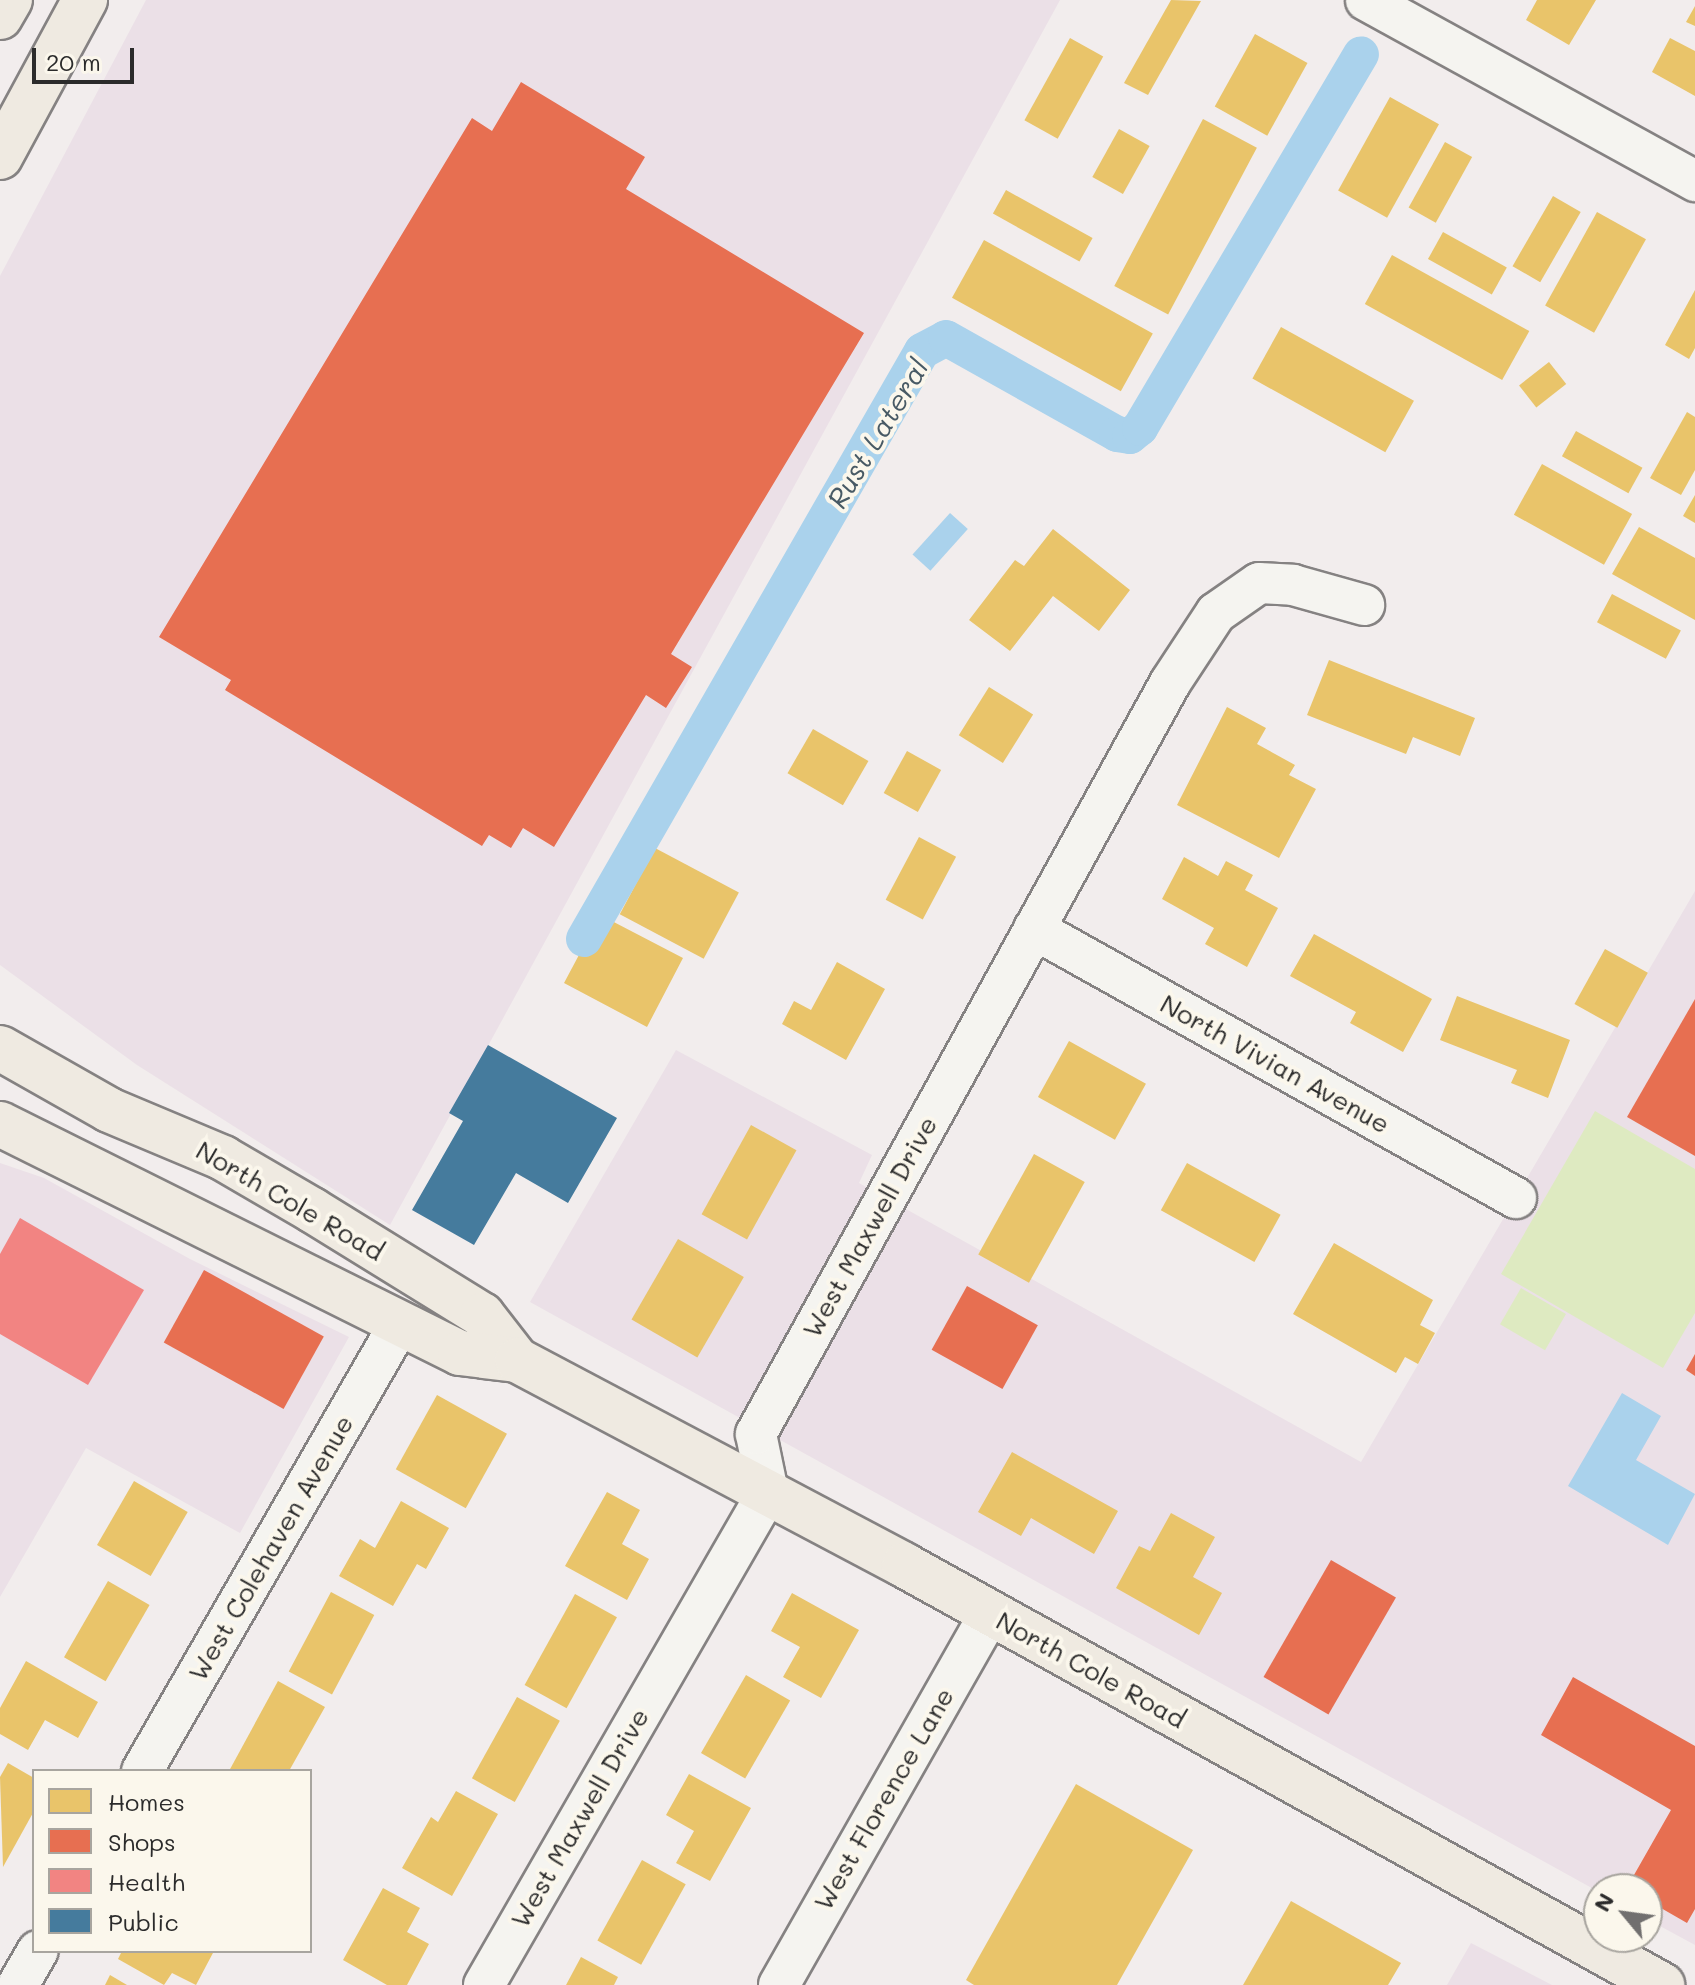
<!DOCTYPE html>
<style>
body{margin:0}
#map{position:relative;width:1695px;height:1985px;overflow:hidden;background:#f2eded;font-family:Mali,sans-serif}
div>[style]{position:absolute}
.built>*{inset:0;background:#ebe0e7}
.green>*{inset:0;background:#deeac1;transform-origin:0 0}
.water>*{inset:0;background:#aad2ec;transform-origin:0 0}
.homes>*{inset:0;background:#e9c46a;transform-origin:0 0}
.shops>*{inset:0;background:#e76f51;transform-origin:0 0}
.health>*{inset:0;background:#f28482}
.public>*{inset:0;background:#457b9d}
.canal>*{height:36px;margin:-18px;padding:0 18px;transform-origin:18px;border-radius:18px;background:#aad2ec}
.roads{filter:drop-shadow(2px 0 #858282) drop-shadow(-2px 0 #858282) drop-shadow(0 2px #858282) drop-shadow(0 -2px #858282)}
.minor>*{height:40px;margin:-20px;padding:0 20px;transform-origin:20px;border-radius:20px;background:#f5f4f0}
.major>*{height:44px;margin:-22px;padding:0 22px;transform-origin:22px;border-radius:22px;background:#efeae1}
span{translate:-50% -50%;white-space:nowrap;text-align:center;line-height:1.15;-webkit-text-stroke:8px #fbf7ec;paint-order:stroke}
.street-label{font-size:26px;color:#2b2b2b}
.water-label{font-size:28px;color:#485a65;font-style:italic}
.legend{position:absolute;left:32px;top:1769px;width:280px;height:184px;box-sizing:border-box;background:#fbf7ec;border:2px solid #a8a59f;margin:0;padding:10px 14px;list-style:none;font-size:24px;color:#2b2b2b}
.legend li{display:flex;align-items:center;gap:16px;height:40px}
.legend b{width:40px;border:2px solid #a8a59f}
.north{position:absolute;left:1583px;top:1873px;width:80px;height:80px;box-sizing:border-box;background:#fbf7ec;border:2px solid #a8a59f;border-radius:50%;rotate:299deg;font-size:22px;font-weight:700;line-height:32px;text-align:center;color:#2b2b2b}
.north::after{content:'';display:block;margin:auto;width:28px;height:36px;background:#716f6f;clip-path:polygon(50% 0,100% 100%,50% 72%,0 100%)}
.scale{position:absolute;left:32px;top:48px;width:102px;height:36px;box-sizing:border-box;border:4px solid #2b2b2b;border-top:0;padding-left:10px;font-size:24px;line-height:28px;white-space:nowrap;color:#2b2b2b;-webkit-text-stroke:6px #fbf7ec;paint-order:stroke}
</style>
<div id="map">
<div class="built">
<div style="clip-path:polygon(146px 0,1060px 0,390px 1225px,137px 1065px,0 965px,0 276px)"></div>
<div style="clip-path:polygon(1695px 891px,1695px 1945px,1647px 1919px,1647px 1889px,1599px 1892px,530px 1302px,676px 1050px,872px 1155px,859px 1183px,1361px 1462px)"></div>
<div style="clip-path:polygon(0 1163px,44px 1178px,190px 1259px,349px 1337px,240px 1533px,86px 1448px,0 1597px)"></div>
<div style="clip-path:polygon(1471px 1943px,1552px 1985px,1447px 1985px)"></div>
</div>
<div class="green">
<div style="clip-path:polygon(1595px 1111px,1695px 1169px,1695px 1313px,1663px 1368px,1501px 1274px)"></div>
<div style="left:1521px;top:1288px;width:52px;height:42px;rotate:30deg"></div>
</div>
<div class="water">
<div style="left:950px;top:513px;width:24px;height:56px;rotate:42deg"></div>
<div style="clip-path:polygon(1622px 1393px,1661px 1416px,1636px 1460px,1695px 1494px,1668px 1545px,1568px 1486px)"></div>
</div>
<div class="homes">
<div style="clip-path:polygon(1171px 0,1201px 1px,1148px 95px,1124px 83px)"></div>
<div style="clip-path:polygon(1537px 0,1596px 0,1569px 45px,1526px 20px)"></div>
<div style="clip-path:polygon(1695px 6px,1695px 26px,1686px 22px)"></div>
<div style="left:1255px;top:34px;width:60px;height:83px;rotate:29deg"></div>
<div style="left:1070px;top:38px;width:38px;height:94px;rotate:29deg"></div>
<div style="clip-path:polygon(1670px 38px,1695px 51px,1695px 96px,1652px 72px)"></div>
<div style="left:1390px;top:97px;width:56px;height:107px;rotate:29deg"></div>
<div style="left:1203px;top:119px;width:61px;height:189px;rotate:28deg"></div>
<div style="left:1119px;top:129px;width:35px;height:55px;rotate:29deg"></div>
<div style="left:1445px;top:142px;width:31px;height:75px;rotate:29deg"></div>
<div style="left:1006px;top:190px;width:99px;height:27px;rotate:29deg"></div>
<div style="left:1553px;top:196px;width:32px;height:81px;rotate:30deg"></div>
<div style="left:1597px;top:212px;width:56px;height:107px;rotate:29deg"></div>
<div style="left:1443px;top:232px;width:73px;height:31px;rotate:29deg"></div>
<div style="left:984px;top:240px;width:193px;height:66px;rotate:29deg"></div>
<div style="left:1392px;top:255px;width:157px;height:56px;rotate:29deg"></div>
<div style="clip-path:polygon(1695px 290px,1695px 348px,1689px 359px,1665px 345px)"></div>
<div style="left:1281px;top:327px;width:152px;height:59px;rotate:29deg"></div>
<div style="left:1549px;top:362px;width:28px;height:38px;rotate:52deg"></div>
<div style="clip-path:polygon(1687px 412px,1695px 417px,1695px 470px,1681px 495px,1650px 478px)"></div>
<div style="left:1576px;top:431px;width:76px;height:29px;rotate:29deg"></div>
<div style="left:1542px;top:464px;width:103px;height:58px;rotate:29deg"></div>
<div style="clip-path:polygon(1695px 495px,1695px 523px,1683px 516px)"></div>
<div style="clip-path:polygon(1639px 527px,1695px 558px,1695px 620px,1612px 574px)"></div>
<div style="clip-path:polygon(1053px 529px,1130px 590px,1099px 631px,1053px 596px,1010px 651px,969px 620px,1015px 560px,1024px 566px)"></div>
<div style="left:1612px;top:594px;width:78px;height:32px;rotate:28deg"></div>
<div style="clip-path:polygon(1329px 660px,1475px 718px,1460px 756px,1413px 737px,1406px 754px,1307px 715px)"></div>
<div style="left:989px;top:687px;width:52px;height:57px;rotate:32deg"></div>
<div style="clip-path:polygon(1227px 707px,1266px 728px,1257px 744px,1295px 765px,1289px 775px,1316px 789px,1279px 858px,1177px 805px)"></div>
<div style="left:813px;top:729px;width:64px;height:51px;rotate:30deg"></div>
<div style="left:907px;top:751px;width:39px;height:48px;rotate:29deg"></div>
<div style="left:919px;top:837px;width:42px;height:71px;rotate:28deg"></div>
<div style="left:655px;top:848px;width:95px;height:75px;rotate:28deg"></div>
<div style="clip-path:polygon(1184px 857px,1218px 876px,1226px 861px,1253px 875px,1245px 890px,1278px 908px,1247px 967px,1205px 944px,1214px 928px,1162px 899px)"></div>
<div style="clip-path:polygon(608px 919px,683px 958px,647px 1027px,564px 983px,588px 938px,596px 942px)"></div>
<div style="clip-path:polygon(1314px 934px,1432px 999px,1403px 1052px,1350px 1023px,1356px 1012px,1290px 976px)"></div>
<div style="left:1605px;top:949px;width:49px;height:63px;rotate:29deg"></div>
<div style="clip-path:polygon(837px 962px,885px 989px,846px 1060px,782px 1024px,794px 1001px,811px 1010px)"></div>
<div style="clip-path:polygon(1457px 996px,1570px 1040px,1548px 1098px,1511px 1083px,1517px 1070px,1440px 1040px)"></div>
<div style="left:1069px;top:1041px;width:88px;height:64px;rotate:29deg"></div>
<div style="left:751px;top:1125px;width:52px;height:102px;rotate:29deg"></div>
<div style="left:1034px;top:1154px;width:58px;height:115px;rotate:29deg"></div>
<div style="left:1187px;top:1163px;width:107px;height:54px;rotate:29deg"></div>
<div style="left:678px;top:1239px;width:76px;height:93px;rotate:30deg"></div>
<div style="clip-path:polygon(1334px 1243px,1433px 1300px,1420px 1325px,1435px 1333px,1418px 1364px,1405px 1357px,1396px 1373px,1293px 1314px)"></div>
<div style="left:437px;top:1395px;width:80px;height:85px;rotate:29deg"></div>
<div style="clip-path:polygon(1012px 1452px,1118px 1511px,1094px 1554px,1031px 1518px,1021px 1536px,978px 1512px)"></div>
<div style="left:134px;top:1481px;width:62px;height:74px;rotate:30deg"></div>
<div style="clip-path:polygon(607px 1492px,640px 1510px,622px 1544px,649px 1559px,627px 1600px,565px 1566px)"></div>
<div style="clip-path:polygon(401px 1501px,449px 1528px,426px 1569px,417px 1564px,393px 1606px,339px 1576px,360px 1539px,375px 1548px)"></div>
<div style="clip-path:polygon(1171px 1513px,1215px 1537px,1193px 1577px,1222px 1593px,1199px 1635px,1116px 1588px,1139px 1546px,1150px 1551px)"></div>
<div style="left:108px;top:1581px;width:48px;height:88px;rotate:30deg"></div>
<div style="left:331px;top:1592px;width:49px;height:90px;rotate:28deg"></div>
<div style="clip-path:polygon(792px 1593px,859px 1630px,821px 1698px,783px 1677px,800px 1647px,771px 1631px)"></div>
<div style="left:575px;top:1594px;width:48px;height:104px;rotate:29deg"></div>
<div style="clip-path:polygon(26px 1661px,98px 1702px,78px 1738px,45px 1720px,28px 1750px,0 1734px,0 1708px)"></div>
<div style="left:746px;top:1675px;width:51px;height:90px;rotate:30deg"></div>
<div style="clip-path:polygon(278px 1681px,325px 1707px,289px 1771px,229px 1771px)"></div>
<div style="left:517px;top:1697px;width:49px;height:93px;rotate:29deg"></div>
<div style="clip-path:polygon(8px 1763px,34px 1778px,34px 1811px,3px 1867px,0 1777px)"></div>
<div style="clip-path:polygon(689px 1774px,751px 1808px,710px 1881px,676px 1863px,694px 1831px,666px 1815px)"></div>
<div style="clip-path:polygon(1076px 1784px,1193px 1850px,1117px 1985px,974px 1985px,966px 1980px)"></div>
<div style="clip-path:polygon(456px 1791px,498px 1814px,452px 1896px,402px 1868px,431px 1817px,438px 1822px)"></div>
<div style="left:642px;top:1860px;width:50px;height:92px;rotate:29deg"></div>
<div style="clip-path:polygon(383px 1888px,420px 1908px,407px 1932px,429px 1944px,407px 1985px,387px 1985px,343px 1960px)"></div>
<div style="clip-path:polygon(1291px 1901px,1401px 1963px,1388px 1985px,1243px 1985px)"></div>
<div style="clip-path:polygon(122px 1951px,214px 1951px,196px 1985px,172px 1973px,164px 1985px,118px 1959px)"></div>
<div style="clip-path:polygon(581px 1957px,618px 1977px,614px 1985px,566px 1985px)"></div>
<div style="clip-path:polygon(110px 1975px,127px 1985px,105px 1985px)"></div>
</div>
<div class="shops">
<div style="clip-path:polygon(521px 82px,645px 157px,626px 189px,864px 333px,671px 654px,692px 667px,666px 708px,646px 695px,554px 847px,523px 828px,511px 848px,489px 835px,482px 846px,225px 690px,231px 680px,159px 637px,472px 118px,492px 131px)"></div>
<div style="clip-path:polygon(1695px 999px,1695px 1156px,1627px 1117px)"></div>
<div style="left:204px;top:1270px;width:137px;height:83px;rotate:29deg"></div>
<div style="left:967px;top:1286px;width:81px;height:73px;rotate:29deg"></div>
<div style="clip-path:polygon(1695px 1354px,1695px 1376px,1686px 1370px)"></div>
<div style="left:1331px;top:1560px;width:75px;height:135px;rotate:30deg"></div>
<div style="clip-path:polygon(1573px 1677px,1695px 1746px,1695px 1909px,1687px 1923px,1647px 1900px,1647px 1889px,1626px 1889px,1671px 1810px,1541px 1735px)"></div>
</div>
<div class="health">
<div style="clip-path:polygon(20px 1218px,144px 1290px,88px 1385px,0 1334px,0 1254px)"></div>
</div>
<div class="public">
<div style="clip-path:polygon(488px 1045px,617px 1118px,568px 1203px,516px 1173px,474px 1245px,412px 1210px,463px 1121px,449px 1113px)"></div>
</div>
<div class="canal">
<div style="left:584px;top:939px;width:678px;rotate:-60.11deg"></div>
<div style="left:922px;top:351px;width:27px;rotate:-28deg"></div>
<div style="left:946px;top:338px;width:196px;rotate:29.3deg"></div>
<div style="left:1117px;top:434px;width:13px;rotate:9deg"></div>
<div style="left:1130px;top:436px;width:13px;rotate:-39deg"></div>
<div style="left:1140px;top:428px;width:434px;rotate:-59.4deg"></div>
</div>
<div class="roads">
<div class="minor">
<div style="left:1366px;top:0;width:376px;rotate:28.8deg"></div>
<div style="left:1034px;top:929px;width:552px;rotate:29.17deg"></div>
<div style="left:142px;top:1771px;width:515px;rotate:-60.05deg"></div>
<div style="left:18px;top:1985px;width:39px;rotate:-60deg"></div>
<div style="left:484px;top:1985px;width:569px;rotate:-60.06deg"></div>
<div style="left:768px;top:1492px;width:59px;rotate:-101.7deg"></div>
<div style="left:756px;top:1434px;width:858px;rotate:-61.13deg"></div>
<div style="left:1170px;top:683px;width:84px;rotate:-56.7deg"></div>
<div style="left:1216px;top:613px;width:52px;rotate:-34.9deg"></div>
<div style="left:1259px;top:583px;width:34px;rotate:3deg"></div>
<div style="left:1293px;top:585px;width:74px;rotate:15.7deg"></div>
<div style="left:779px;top:1985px;width:428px;rotate:-60.4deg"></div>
</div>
<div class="major">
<div style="left:0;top:17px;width:20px;rotate:-60deg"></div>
<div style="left:0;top:157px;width:179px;rotate:-61.6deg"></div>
<div style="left:0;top:1048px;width:125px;rotate:29.6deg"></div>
<div style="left:109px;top:1110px;width:124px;rotate:22.8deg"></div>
<div style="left:223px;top:1158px;width:103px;rotate:30.3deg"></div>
<div style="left:312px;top:1210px;width:200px;rotate:31.7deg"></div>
<div style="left:482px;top:1315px;width:57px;rotate:52.1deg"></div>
<div style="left:0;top:1124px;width:514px;rotate:26.47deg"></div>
<div style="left:460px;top:1353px;width:57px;rotate:7deg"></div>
<div style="left:517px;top:1360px;width:438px;rotate:27.9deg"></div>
<div style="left:904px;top:1565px;width:867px;rotate:28.99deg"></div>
</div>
</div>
<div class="street-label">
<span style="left:1275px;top:1064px;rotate:29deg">North Vivian Avenue</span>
<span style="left:290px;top:1201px;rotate:30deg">North Cole Road</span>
<span style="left:870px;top:1227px;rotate:-61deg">West Maxwell Drive</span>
<span style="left:271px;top:1548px;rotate:-60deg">West Colehaven Avenue</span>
<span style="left:1091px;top:1670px;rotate:29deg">North Cole Road</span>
<span style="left:884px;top:1799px;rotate:-60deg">West Florence Lane</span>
<span style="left:580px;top:1818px;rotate:-60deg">West Maxwell Drive</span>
</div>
<div class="water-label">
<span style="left:877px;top:433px;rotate:-59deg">Rust Lateral</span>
</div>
<ul class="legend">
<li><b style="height:22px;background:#e9c46a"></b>Homes</li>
<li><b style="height:22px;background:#e76f51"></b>Shops</li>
<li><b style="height:22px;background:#f28482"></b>Health</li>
<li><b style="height:22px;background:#457b9d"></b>Public</li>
</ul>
<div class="north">N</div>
<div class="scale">20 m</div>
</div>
